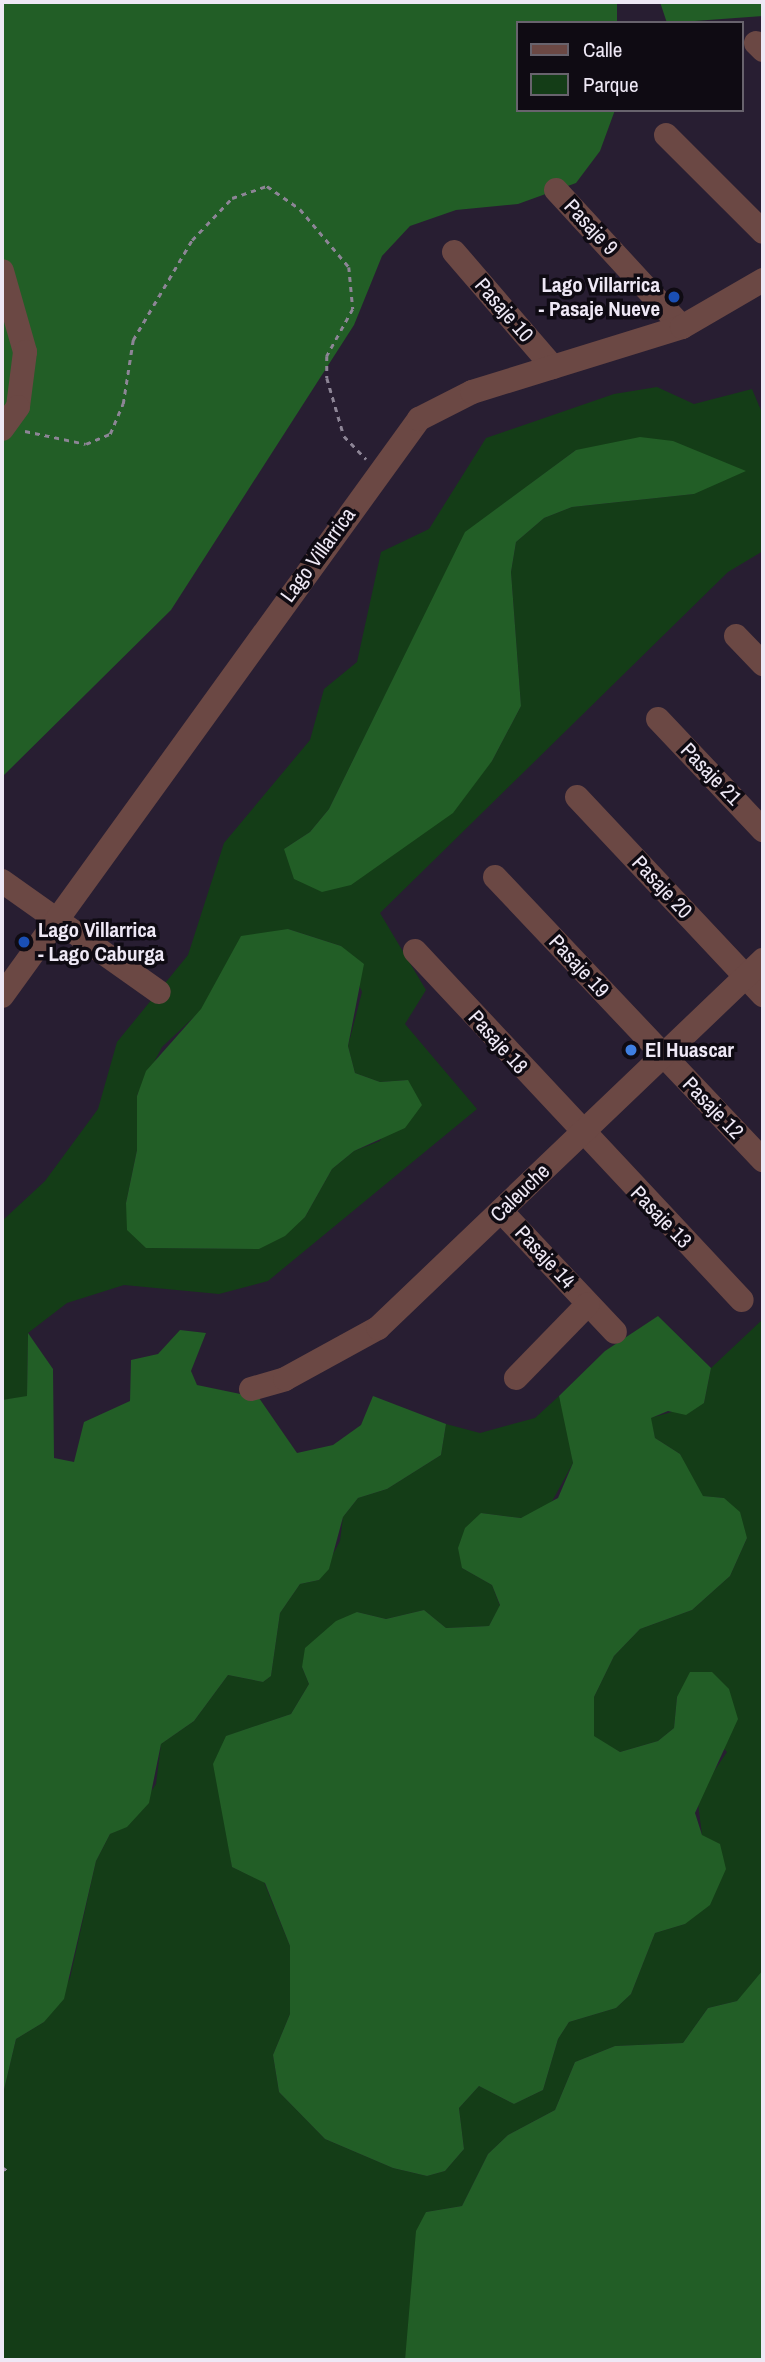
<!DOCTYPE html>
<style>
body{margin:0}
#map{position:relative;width:765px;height:2362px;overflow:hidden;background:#281e32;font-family:"Archivo Narrow",sans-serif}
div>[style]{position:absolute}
.green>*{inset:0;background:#143d17}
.forest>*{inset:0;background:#225e26}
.path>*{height:2.5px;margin-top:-1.25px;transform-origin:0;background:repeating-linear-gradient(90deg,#8d8596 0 5px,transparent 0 10px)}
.minor>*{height:24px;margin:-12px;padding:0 12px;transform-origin:12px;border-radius:12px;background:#6b4844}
.dots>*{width:19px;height:19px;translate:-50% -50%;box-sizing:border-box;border:4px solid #0f0b13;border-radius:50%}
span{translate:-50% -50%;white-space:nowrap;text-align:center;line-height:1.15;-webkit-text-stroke:7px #0f0b13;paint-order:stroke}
.street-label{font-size:21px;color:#eee8f5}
.poi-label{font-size:21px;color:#eee8f5;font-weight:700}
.right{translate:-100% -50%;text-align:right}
.left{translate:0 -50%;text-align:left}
.frame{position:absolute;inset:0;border:4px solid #eee8f5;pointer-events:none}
.legend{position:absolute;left:516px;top:21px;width:228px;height:91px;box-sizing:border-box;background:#0f0b13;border:2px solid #68636d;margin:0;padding:9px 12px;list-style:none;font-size:21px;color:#eee8f5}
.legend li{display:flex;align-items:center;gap:14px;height:35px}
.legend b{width:35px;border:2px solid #68636d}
</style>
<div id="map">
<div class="green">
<div style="clip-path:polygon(evenodd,657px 387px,694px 404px,752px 389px,763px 415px,763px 551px,728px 572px,380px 913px,426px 990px,405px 1024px,477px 1109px,268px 1281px,219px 1294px,124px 1285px,67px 1303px,28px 1333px,27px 1397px,2px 1400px,2px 1221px,45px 1181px,98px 1109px,117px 1042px,188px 955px,224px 843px,310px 740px,324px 689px,357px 662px,381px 552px,429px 529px,486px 438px,614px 394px,657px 387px,576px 450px,694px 494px,572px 507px,544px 518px,516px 542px,511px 572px,521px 706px,492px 761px,284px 849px,310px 832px,329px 809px,466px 532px,576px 450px,657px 387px,288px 929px,341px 946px,362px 992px,348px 1046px,355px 1073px,380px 1082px,408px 1080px,380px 1141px,354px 1151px,332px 1169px,305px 1217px,259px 1249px,146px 1248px,126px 1203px,137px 1150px,137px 1095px,162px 1047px,288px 929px)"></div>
<div style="clip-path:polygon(763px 1319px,763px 1970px,756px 1983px,737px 2001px,708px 2008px,683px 2043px,615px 2046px,575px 2062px,555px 2110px,508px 2135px,488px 2154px,462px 2206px,426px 2212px,405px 2360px,2px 2360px,2px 2098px,16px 2039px,44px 2022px,70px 1978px,96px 1861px,110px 1834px,127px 1826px,156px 1784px,161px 1744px,194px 1721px,228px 1675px,263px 1682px,271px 1676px,280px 1613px,300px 1584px,319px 1580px,340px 1541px,343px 1517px,358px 1498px,387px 1489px,441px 1455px,446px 1424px,480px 1433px,535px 1418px,559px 1396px,568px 1428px,573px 1463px,549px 1507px,521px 1518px,481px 1513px,462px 1568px,492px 1585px,500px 1606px,489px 1626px,446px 1628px,424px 1610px,386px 1619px,357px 1612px,302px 1667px,309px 1684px,291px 1714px,227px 1736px,223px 1801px,232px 1867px,264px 1882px,290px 1946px,290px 2014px,273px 2055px,279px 2092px,325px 2139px,393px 2168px,427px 2176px,445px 2171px,464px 2149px,459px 2108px,479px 2086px,514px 2104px,543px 2090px,558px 2039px,569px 2022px,616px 2008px,631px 1994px,655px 1933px,685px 1924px,702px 1835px,697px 1796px,727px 1752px,677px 1697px,674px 1728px,658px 1741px,620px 1752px,594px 1737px,594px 1697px,614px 1656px,640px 1629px,692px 1610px,730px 1576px,747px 1538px,724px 1498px,702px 1496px,694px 1487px,680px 1454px,655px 1438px,650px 1418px,704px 1403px,711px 1368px)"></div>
</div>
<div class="forest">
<div style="clip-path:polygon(2px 2px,617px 2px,617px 23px,518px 23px,518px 110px,615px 110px,600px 151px,576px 183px,518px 204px,456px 210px,410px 226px,382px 256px,354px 325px,171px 610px,2px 777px)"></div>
<div style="clip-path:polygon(660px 2px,763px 2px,763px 16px,667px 23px)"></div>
<div style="clip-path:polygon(640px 437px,673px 441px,746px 471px,694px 494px,572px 507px,544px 518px,516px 542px,511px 572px,521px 706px,492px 761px,453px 813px,351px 885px,322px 892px,294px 879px,284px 849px,310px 832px,329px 809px,465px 532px,576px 450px)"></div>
<div style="clip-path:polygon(288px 929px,341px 946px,364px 964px,348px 1046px,355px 1073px,380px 1082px,408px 1080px,422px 1105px,405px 1128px,354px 1151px,332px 1169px,305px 1217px,285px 1236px,259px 1249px,146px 1248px,127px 1230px,126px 1203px,137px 1150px,137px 1096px,146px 1071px,201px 1009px,241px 936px)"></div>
<div style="clip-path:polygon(658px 1316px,711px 1368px,704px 1403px,686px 1415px,668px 1411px,651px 1418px,655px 1438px,680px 1454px,703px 1496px,724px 1498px,740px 1512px,747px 1538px,730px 1576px,692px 1610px,640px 1629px,614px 1656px,594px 1697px,594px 1736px,620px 1752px,658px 1741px,674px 1728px,677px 1697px,690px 1672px,712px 1672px,729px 1689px,738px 1719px,695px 1813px,702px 1835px,720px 1844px,726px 1869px,710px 1905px,685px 1924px,655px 1933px,631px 1994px,616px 2008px,569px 2022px,558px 2039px,543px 2090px,514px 2104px,479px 2086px,459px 2108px,464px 2149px,445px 2171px,427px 2176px,393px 2168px,325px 2139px,279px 2092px,273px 2055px,290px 2014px,290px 1946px,265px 1883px,232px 1867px,213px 1764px,226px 1736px,291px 1714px,309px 1684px,302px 1667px,305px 1648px,336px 1621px,357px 1612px,386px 1619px,424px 1610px,446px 1628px,489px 1626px,500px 1605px,492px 1585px,462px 1568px,458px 1548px,465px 1528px,481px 1513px,521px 1518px,558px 1498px,573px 1463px,559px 1396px,605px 1351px)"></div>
<div style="clip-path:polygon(180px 1330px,206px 1333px,191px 1371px,197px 1385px,259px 1398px,297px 1453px,333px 1445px,361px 1425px,373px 1396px,446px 1424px,441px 1455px,387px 1489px,358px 1498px,343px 1517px,329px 1569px,319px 1580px,300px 1584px,280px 1613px,271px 1676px,263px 1682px,228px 1675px,194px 1721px,161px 1744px,149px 1803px,127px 1827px,110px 1834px,96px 1861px,64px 1999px,44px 2022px,16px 2039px,2px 2098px,2px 1400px,27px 1396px,28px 1333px,53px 1369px,54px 1458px,74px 1462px,84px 1422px,130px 1401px,131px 1360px,158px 1354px)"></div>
<div style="clip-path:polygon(763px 1970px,763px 2360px,405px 2360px,416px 2231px,426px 2212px,462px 2206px,488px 2154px,508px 2135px,555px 2110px,575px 2062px,615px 2046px,683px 2043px,708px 2008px,737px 2001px)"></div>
</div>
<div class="path">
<div style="left:25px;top:431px;width:62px;rotate:12deg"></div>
<div style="left:86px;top:444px;width:26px;rotate:-23deg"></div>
<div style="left:110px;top:434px;width:33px;rotate:-67deg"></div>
<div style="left:123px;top:404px;width:65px;rotate:-81.1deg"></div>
<div style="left:133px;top:340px;width:116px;rotate:-59.5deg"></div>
<div style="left:192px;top:240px;width:58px;rotate:-46.4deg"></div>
<div style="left:232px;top:198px;width:37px;rotate:-19deg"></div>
<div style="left:267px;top:186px;width:40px;rotate:34.9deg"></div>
<div style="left:300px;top:209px;width:76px;rotate:49.8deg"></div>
<div style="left:349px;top:267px;width:42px;rotate:84.6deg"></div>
<div style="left:353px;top:309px;width:54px;rotate:119deg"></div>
<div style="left:327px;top:356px;width:22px;rotate:90deg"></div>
<div style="left:327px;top:378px;width:60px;rotate:73.7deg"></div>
<div style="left:344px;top:436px;width:32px;rotate:46deg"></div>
<div style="left:2px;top:2167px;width:9px;rotate:36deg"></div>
</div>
<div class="minor">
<div style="left:756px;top:43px;width:10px;rotate:45deg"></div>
<div style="left:666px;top:135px;width:137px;rotate:45deg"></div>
<div style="left:556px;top:190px;width:186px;rotate:47.4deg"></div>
<div style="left:454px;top:252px;width:152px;rotate:49.3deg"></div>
<div style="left:2px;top:271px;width:84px;rotate:74.1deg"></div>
<div style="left:25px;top:352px;width:55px;rotate:97.3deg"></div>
<div style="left:18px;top:407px;width:27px;rotate:126deg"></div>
<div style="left:736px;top:636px;width:39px;rotate:46deg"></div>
<div style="left:658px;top:719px;width:153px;rotate:46.6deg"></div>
<div style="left:577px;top:797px;width:272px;rotate:46.8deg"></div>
<div style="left:495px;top:877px;width:390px;rotate:46.6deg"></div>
<div style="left:2px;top:881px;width:192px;rotate:35.3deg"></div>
<div style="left:415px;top:951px;width:478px;rotate:46.9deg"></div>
<div style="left:2px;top:996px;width:712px;rotate:-54.14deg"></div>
<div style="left:419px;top:419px;width:59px;rotate:-27deg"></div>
<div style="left:472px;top:392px;width:220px;rotate:-17.2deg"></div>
<div style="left:682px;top:327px;width:94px;rotate:-30.1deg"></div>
<div style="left:501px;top:1211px;width:166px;rotate:46.7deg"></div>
<div style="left:516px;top:1378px;width:103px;rotate:-45.8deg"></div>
<div style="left:251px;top:1389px;width:35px;rotate:-16deg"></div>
<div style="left:285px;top:1379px;width:106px;rotate:-28.7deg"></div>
<div style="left:378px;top:1328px;width:533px;rotate:-43.71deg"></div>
</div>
<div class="dots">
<div style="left:674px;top:297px;background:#1a4fb4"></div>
<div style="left:24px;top:942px;background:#1a4fb4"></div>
<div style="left:631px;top:1050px;background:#3f7fe0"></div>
</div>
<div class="street-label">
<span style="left:591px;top:227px;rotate:47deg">Pasaje 9</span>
<span style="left:504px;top:310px;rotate:49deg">Pasaje 10</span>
<span style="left:318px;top:555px;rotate:-54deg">Lago Villarrica</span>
<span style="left:711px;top:774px;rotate:46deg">Pasaje 21</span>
<span style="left:662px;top:887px;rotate:47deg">Pasaje 20</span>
<span style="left:579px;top:966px;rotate:47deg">Pasaje 19</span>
<span style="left:498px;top:1042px;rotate:48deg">Pasaje 18</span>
<span style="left:713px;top:1108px;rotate:46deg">Pasaje 12</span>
<span style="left:520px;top:1193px;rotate:-44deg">Caleuche</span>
<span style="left:661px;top:1217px;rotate:46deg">Pasaje 13</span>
<span style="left:545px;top:1257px;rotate:47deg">Pasaje 14</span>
</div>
<div class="poi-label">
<span class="right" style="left:660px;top:297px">Lago Villarrica<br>- Pasaje Nueve</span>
<span class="left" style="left:38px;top:942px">Lago Villarrica<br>- Lago Caburga</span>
<span class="left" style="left:645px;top:1050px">El Huascar</span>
</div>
<div class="frame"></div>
<ul class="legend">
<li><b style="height:9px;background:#6b4844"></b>Calle</li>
<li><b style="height:19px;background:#143d17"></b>Parque</li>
</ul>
</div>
